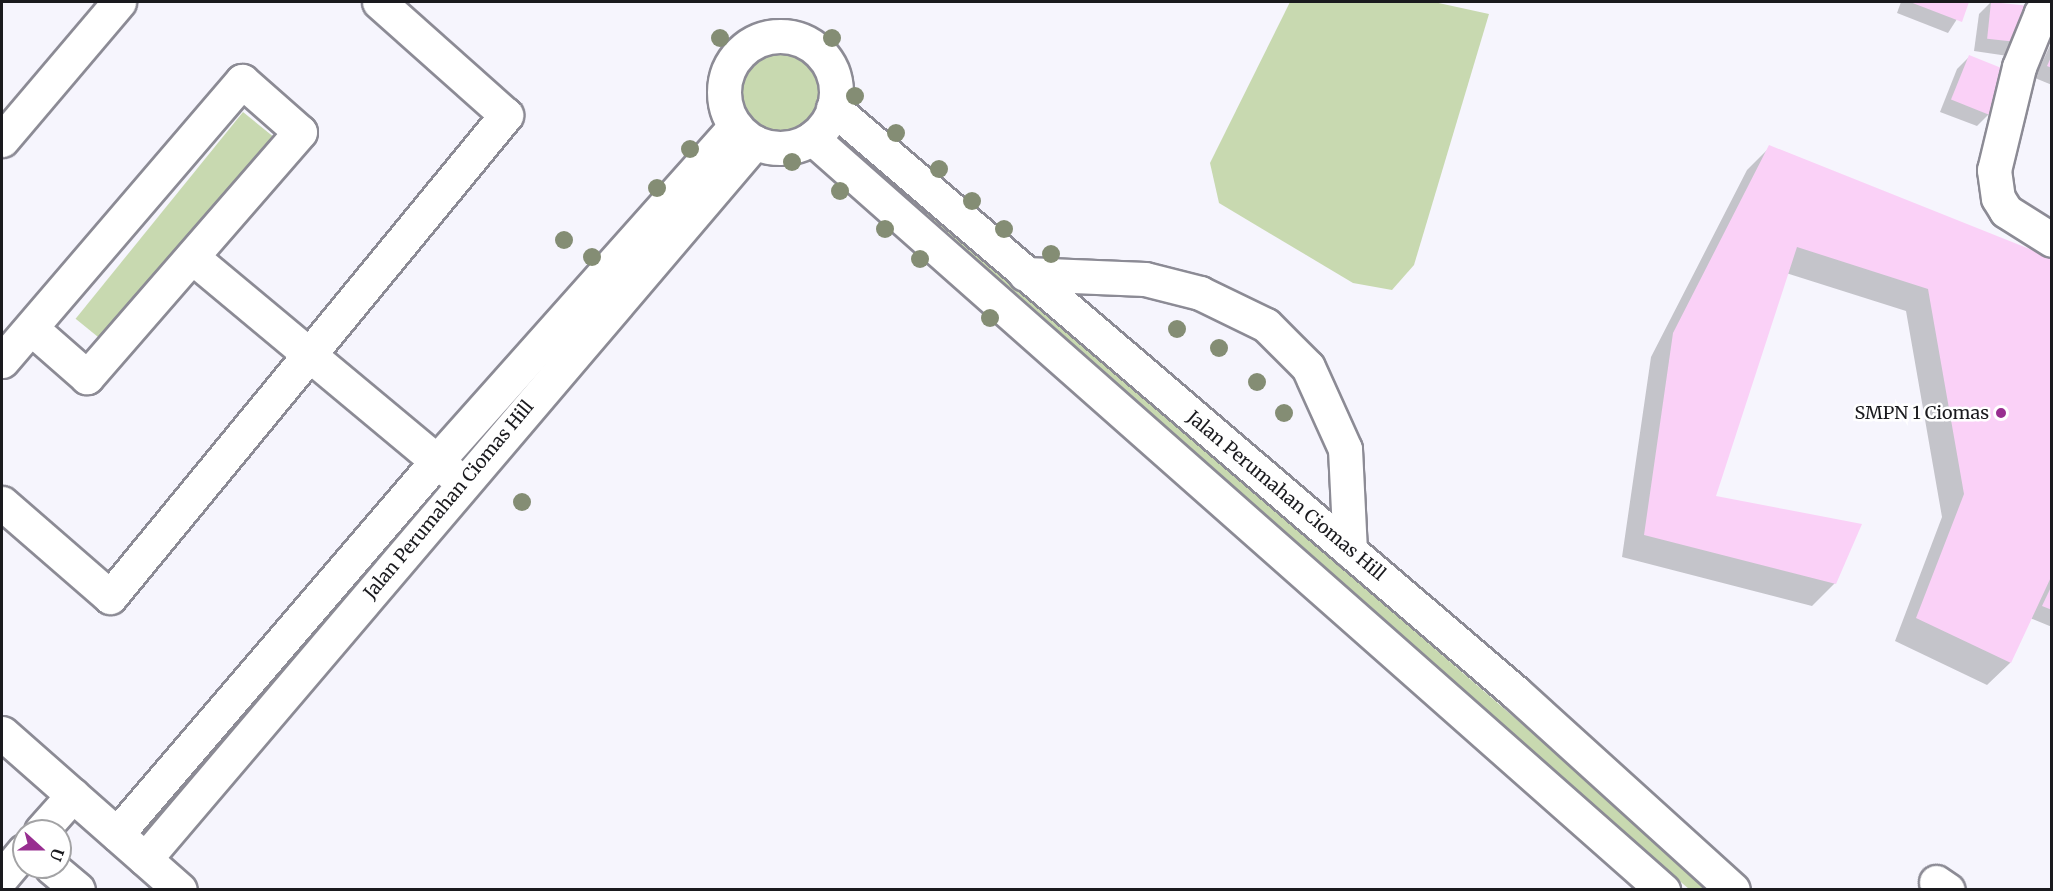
<!DOCTYPE html>
<style>
body{margin:0}
#map{position:relative;width:2053px;height:891px;overflow:hidden;background:#f6f5fd;font-family:Merriweather,serif}
div>[style]{position:absolute}
.green>*{inset:0;background:#c8d9b0;transform-origin:0 0}
.round{border-radius:50%}
.shadow>*{inset:0;background:#0003}
.building>*{inset:0;background:#fad1f7;transform-origin:0 0}
.roads{filter:drop-shadow(2px 0 #8c8b95) drop-shadow(-2px 0 #8c8b95) drop-shadow(0 2px #8c8b95) drop-shadow(0 -2px #8c8b95)}
.minor>*{height:33px;margin:-16.5px;padding:0 16.5px;transform-origin:16.5px;border-radius:16.5px;background:#fff}
.minor>.ring{margin:-16.5px;padding:0;box-sizing:content-box;background:none;border:33px solid #fff;border-radius:50%}
.trees>*{width:18px;height:18px;margin:-9px;border-radius:50%;background:#848d74}
.dots>*{width:16px;height:16px;translate:-50% -50%;box-sizing:border-box;border:3px solid #fff;border-radius:50%}
span{translate:-50% -50%;white-space:nowrap;text-align:center;line-height:1.15;-webkit-text-stroke:5px #fff;paint-order:stroke}
.poi-label{font-size:18px;color:#1a1a1e}
.right{translate:-100% -50%;text-align:right}
.street-label{font-size:18px;color:#1a1a1e}
.frame{position:absolute;inset:0;border:3px solid #1a1a1e;pointer-events:none}
.north{position:absolute;left:12px;top:819px;width:60px;height:60px;box-sizing:border-box;background:#fff;border:2px solid #a3a3a5;border-radius:50%;rotate:111deg;font-size:16px;font-weight:700;line-height:24px;text-align:center;color:#1a1a1e}
.north::after{content:'';display:block;margin:auto;width:21px;height:27px;background:#982e90;clip-path:polygon(50% 0,100% 100%,50% 72%,0 100%)}
</style>
<div id="map">
<div class="green">
<div style="clip-path:polygon(1290px 2px,1434px 2px,1489px 14px,1414px 265px,1392px 290px,1353px 283px,1219px 203px,1210px 163px)"></div>
<div class="round" style="left:736px;top:48px;width:86px;height:86px"></div>
<div style="left:243px;top:112px;width:40px;height:266px;rotate:39deg"></div>
<div style="clip-path:polygon(852px 145px,1529px 730px,1705px 889px,1689px 889px,1616px 827px,844px 146px)"></div>
<div style="clip-path:polygon(432px 492px,434px 498px,346px 601px,339px 598px)"></div>
</div>
<div class="shadow">
<div style="clip-path:polygon(1901px 2px,1968px 2px,1948px 33px,1897px 13px)"></div>
<div style="clip-path:polygon(1991px 2px,2026px 8px,2008px 56px,1974px 51px,1979px 14px)"></div>
<div style="clip-path:polygon(2052px 41px,2052px 85px,2035px 78px)"></div>
<div style="clip-path:polygon(1969px 57px,1989px 114px,1977px 126px,1940px 112px,1957px 69px)"></div>
<div style="clip-path:polygon(1770px 147px,2052px 260px,2052px 627px,2030px 618px,2010px 663px,1987px 685px,1895px 641px,1942px 517px,1906px 311px,1786px 273px,1714px 497px,1835px 583px,1812px 606px,1622px 557px,1651px 357px,1747px 170px)"></div>
</div>
<div class="building">
<div style="clip-path:polygon(1910px 2px,1969px 2px,1962px 22px)"></div>
<div style="left:1991px;top:2px;width:37px;height:37px;rotate:6deg"></div>
<div style="left:1969px;top:55px;width:41px;height:48px;rotate:22deg"></div>
<div style="clip-path:polygon(2052px 55px,2052px 68px,2047px 66px)"></div>
<div style="clip-path:polygon(1769px 145px,2052px 258px,2052px 575px,2011px 663px,1916px 618px,1964px 494px,1928px 289px,1797px 247px,1716px 496px,1862px 524px,1836px 584px,1644px 535px,1673px 333px)"></div>
<div style="clip-path:polygon(2052px 585px,2052px 610px,2042px 606px)"></div>
</div>
<div class="roads">
<div class="minor">
<div style="left:2052px;top:2px;width:16px;rotate:135deg"></div>
<div style="left:2041px;top:13px;width:58px;rotate:112.2deg"></div>
<div style="left:2019px;top:67px;width:106px;rotate:103.6deg"></div>
<div style="left:1994px;top:170px;width:28px;rotate:82deg"></div>
<div style="left:1998px;top:198px;width:15px;rotate:58deg"></div>
<div style="left:2006px;top:211px;width:54px;rotate:32.2deg"></div>
<div class="ring" style="left:724px;top:36px;width:79px;height:79px"></div>
<div style="left:833px;top:108px;width:898px;rotate:40.57deg"></div>
<div style="left:1515px;top:692px;width:294px;rotate:42.2deg"></div>
<div style="left:812px;top:138px;width:1136px;rotate:41.47deg"></div>
<div style="left:2px;top:140px;width:181px;rotate:-49.7deg"></div>
<div style="left:192px;top:257px;width:339px;rotate:39.8deg"></div>
<div style="left:1025px;top:274px;width:120px;rotate:2.4deg"></div>
<div style="left:1145px;top:279px;width:57px;rotate:14.3deg"></div>
<div style="left:1200px;top:293px;width:73px;rotate:25.9deg"></div>
<div style="left:1266px;top:325px;width:59px;rotate:45deg"></div>
<div style="left:1308px;top:367px;width:90px;rotate:65.7deg"></div>
<div style="left:1345px;top:449px;width:102px;rotate:87.2deg"></div>
<div style="left:2px;top:361px;width:369px;rotate:-49.4deg"></div>
<div style="left:242px;top:81px;width:77px;rotate:41.3deg"></div>
<div style="left:300px;top:132px;width:325px;rotate:131deg"></div>
<div style="left:87px;top:377px;width:74px;rotate:-138.8deg"></div>
<div style="left:2px;top:503px;width:143px;rotate:41deg"></div>
<div style="left:110px;top:597px;width:624px;rotate:-50.59deg"></div>
<div style="left:506px;top:115px;width:170px;rotate:-138.3deg"></div>
<div style="left:2px;top:733px;width:237px;rotate:41.4deg"></div>
<div style="left:41px;top:831px;width:48px;rotate:-48.4deg"></div>
<div style="left:117px;top:834px;width:490px;rotate:-49.4deg"></div>
<div style="left:436px;top:462px;width:450px;rotate:-48.3deg"></div>
<div style="left:145px;top:859px;width:941px;rotate:-49.61deg"></div>
<div style="left:51px;top:867px;width:35px;rotate:40deg"></div>
<div style="left:2px;top:877px;width:34px;rotate:-50deg"></div>
<div style="left:1936px;top:882px;width:14px;rotate:34deg"></div>
</div>
</div>
<div class="trees">
<div style="left:720px;top:38px"></div>
<div style="left:832px;top:38px"></div>
<div style="left:855px;top:96px"></div>
<div style="left:896px;top:133px"></div>
<div style="left:690px;top:149px"></div>
<div style="left:792px;top:162px"></div>
<div style="left:939px;top:169px"></div>
<div style="left:657px;top:188px"></div>
<div style="left:840px;top:191px"></div>
<div style="left:972px;top:201px"></div>
<div style="left:885px;top:229px"></div>
<div style="left:1004px;top:229px"></div>
<div style="left:564px;top:240px"></div>
<div style="left:1051px;top:254px"></div>
<div style="left:592px;top:257px"></div>
<div style="left:920px;top:259px"></div>
<div style="left:990px;top:318px"></div>
<div style="left:1177px;top:329px"></div>
<div style="left:1219px;top:348px"></div>
<div style="left:1257px;top:382px"></div>
<div style="left:1284px;top:413px"></div>
<div style="left:522px;top:502px"></div>
</div>
<div class="dots">
<div style="left:2001px;top:413px;background:#982e90"></div>
</div>
<div class="poi-label">
<span class="right" style="left:1989px;top:413px">SMPN 1 Ciomas</span>
</div>
<div class="street-label">
<span style="left:1286px;top:496px;rotate:40deg">Jalan Perumahan Ciomas Hill</span>
<span style="left:449px;top:500px;rotate:-50deg">Jalan Perumahan Ciomas Hill</span>
</div>
<div class="frame"></div>
<div class="north">U</div>
</div>
